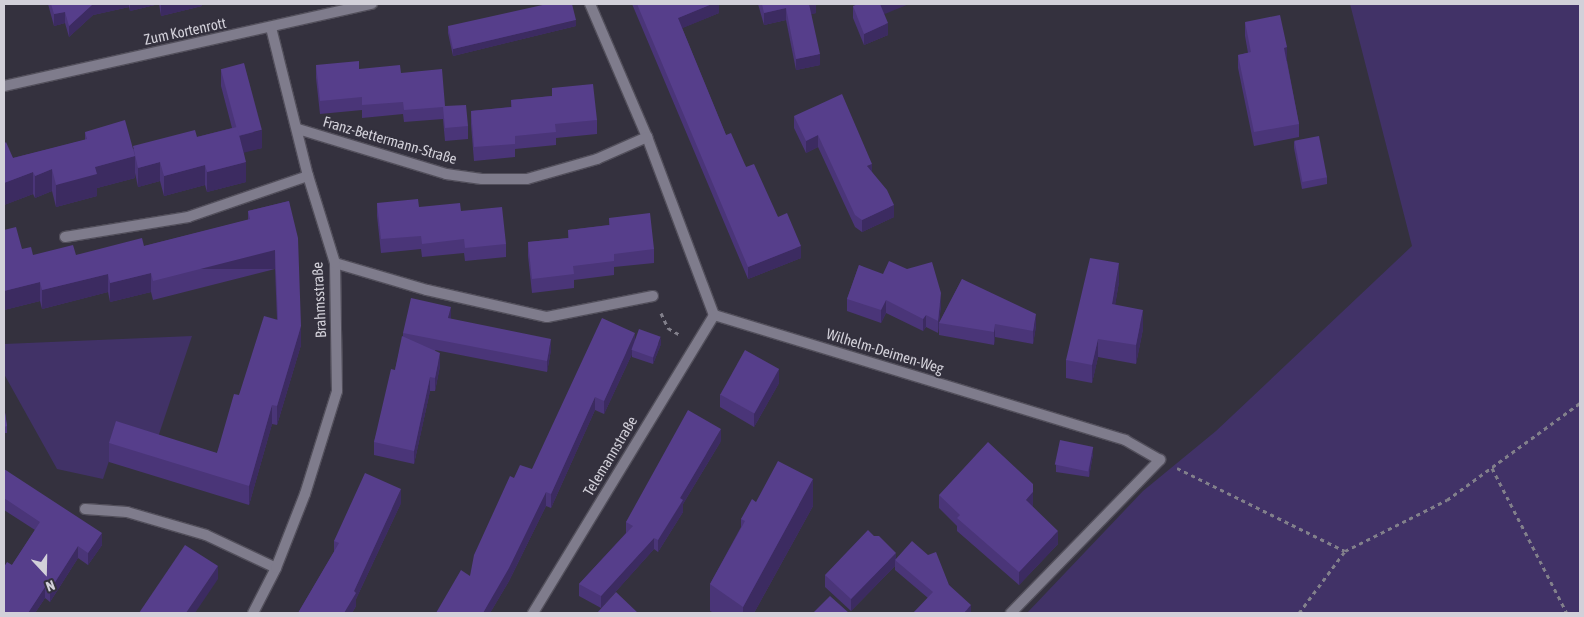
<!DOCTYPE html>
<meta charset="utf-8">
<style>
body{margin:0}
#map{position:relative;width:1584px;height:617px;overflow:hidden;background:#34313e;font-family:"Asap Condensed",sans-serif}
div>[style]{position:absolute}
.green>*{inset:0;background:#413267}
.path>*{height:3px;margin-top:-1.5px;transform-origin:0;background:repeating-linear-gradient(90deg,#82808b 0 4px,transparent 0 8px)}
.roads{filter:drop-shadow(1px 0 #524f5b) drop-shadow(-1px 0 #524f5b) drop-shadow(0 1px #524f5b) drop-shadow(0 -1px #524f5b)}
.lane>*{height:10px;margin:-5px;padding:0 5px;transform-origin:5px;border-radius:5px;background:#7f7c8c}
.street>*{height:10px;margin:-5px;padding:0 5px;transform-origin:5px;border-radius:5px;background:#7f7c8c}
.wall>*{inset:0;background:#4a3578}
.shaded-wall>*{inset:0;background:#3c2b61;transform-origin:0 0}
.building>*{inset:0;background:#563e8b;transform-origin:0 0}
span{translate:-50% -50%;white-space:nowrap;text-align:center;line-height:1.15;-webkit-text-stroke:4px #34313e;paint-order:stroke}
.street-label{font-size:15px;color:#d2d0d9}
.frame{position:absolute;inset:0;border:5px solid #d2d0d9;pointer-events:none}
.north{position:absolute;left:20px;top:547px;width:50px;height:50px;-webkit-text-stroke:4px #34313e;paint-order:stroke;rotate:159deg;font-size:14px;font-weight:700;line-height:20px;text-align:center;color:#d2d0d9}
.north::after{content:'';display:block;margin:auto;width:18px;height:22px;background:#d2d0d9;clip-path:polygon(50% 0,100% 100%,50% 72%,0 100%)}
</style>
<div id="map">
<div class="green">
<div style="clip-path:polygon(1350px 4px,1580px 4px,1580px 613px,1027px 613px,1143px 491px,1216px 431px,1412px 246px)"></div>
<div style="clip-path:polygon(192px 336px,153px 452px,116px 440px,103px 479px,57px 469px,4px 374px,4px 344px)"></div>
</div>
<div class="path">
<div style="left:661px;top:313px;width:17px;rotate:65deg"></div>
<div style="left:668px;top:328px;width:14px;rotate:30deg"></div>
<div style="left:1177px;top:468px;width:187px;rotate:26.3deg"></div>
<div style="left:1492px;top:468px;width:163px;rotate:62.7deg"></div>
<div style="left:1299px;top:613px;width:77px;rotate:-53.4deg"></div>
<div style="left:1345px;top:551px;width:114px;rotate:-26.6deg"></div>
<div style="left:1447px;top:500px;width:165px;rotate:-36.1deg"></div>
</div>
<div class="roads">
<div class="lane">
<div style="left:65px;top:237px;width:125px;rotate:-9.2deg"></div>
<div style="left:188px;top:217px;width:127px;rotate:-18.9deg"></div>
<div style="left:335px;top:263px;width:96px;rotate:16.4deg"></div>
<div style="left:427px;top:290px;width:123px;rotate:12.7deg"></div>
<div style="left:547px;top:317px;width:108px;rotate:-11.2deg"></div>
<div style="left:85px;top:509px;width:42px;rotate:4.1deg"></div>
<div style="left:127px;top:512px;width:82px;rotate:16.2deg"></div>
<div style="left:206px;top:535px;width:77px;rotate:25.2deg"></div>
<div style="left:1011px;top:613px;width:214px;rotate:-45.8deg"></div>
</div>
<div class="street">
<div style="left:590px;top:4px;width:145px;rotate:66.8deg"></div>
<div style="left:647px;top:137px;width:190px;rotate:69.4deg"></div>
<div style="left:714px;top:315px;width:430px;rotate:16.9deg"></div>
<div style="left:1125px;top:440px;width:40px;rotate:29.7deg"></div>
<div style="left:4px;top:86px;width:377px;rotate:-12.6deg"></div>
<div style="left:298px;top:129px;width:155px;rotate:16.9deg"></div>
<div style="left:446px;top:174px;width:36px;rotate:8deg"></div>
<div style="left:482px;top:179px;width:45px"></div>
<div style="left:527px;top:179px;width:73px;rotate:-15.9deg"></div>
<div style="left:597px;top:159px;width:55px;rotate:-23.7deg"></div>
<div style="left:253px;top:613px;width:51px;rotate:-62.9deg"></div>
<div style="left:276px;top:568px;width:79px;rotate:-68.6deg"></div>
<div style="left:305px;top:494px;width:108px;rotate:-72.7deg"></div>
<div style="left:337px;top:391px;width:128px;rotate:-90.9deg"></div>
<div style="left:335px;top:263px;width:91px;rotate:-107.2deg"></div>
<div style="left:308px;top:176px;width:153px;rotate:-104deg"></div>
<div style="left:533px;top:613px;width:349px;rotate:-58.7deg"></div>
</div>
</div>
<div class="wall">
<div style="clip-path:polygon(48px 4px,202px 4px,202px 6px,161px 16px,159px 4px,130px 11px,129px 7px,93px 15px,69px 37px,65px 23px,54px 26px)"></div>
<div style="clip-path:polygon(632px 4px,719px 4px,719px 13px,682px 28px,726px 135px,778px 217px,801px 258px,748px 279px)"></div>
<div style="clip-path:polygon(758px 4px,816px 4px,816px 13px,811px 14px,820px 65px,796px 70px,786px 20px,764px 25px)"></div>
<div style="clip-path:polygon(853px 6px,884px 14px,888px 35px,864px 45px,853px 18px)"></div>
<div style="clip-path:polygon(1245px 22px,1287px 61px,1299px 124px,1299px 137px,1254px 146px,1238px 68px,1238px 55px,1248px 53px,1245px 36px)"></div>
<div style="clip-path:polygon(448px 26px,576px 26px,453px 56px,448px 33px)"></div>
<div style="clip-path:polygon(316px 65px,401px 73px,445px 106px,468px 126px,468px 139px,445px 141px,443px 119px,404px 122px,403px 114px,362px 118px,362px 110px,320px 114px,316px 78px)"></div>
<div style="clip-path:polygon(221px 69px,262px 148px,244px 152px,246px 182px,207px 192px,205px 185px,164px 196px,160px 181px,138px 187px,135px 173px,135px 178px,97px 188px,97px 196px,56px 207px,52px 191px,35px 198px,33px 194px,4px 205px,4px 144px,13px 158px,85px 140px,85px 132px,133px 149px,197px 137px,232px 128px,221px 86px)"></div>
<div style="clip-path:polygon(552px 88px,597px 120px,597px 134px,556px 138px,556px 145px,515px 149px,515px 157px,474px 161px,471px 125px,471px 111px,511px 107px,511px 100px,552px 96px)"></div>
<div style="clip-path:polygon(794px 116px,872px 172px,894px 217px,862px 232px,855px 227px,818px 147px,806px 153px,794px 128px)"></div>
<div style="clip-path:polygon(1294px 141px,1327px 177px,1327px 184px,1302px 189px,1294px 148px)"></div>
<div style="clip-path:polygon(289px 201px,301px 345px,277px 425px,272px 424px,249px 505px,109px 462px,109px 443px,217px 453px,239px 395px,277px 319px,275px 269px,153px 300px,151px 292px,110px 302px,108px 292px,42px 309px,40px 301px,4px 310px,4px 230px,22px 249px,33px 255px,76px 255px,144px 246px,248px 220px,248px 211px)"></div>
<div style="clip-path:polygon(377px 203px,461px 211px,506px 244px,506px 257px,465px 261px,464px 253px,422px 257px,421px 249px,381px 253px,377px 216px)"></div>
<div style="clip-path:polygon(609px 218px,654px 249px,654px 263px,614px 267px,614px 275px,574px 280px,574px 288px,532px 293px,528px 256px,528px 242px,568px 238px,568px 230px,609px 225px)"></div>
<div style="clip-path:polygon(859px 265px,941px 305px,939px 323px,962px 279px,1036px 326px,1033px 344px,995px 337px,994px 345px,939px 335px,939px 324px,938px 333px,926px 327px,923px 331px,886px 313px,881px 323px,847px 311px,847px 299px)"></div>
<div style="clip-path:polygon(1119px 282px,1115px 305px,1143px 329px,1136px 364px,1098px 357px,1092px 383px,1066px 378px,1066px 360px)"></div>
<div style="clip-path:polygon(451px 319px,551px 350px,547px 372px,435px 350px,440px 366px,435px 391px,430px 391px,414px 464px,374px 455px,374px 442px,395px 370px,403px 336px,403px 333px)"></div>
<div style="clip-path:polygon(635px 341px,661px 344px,653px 364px,632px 357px,632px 354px,604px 414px,595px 410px,551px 508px,546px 506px,509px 581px,490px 613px,436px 613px,470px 576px,514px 478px,532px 469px)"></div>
<div style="clip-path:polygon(779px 383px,754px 427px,720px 407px,720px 394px)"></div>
<div style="clip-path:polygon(4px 406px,7px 426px,7px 433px,4px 433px)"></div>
<div style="clip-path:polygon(721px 441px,683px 504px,683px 512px,658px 552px,654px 549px,601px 608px,579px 596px,579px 584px,626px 533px,626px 522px)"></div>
<div style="clip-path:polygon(1093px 454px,1089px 477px,1056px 472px,1056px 465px)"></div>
<div style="clip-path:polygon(4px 469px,102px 545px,88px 565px,78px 558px,50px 602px,45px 598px,35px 613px,4px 613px,12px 565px,35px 530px,4px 510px)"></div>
<div style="clip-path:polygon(939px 495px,1033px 505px,1032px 506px,1058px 544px,1019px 585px,957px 531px,957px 526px,939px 508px)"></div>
<div style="clip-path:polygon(756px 502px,813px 506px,754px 613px,714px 613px,710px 611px,710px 584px,741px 527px,741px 519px)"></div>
<div style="clip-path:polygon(401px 503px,356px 599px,356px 606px,352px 613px,298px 613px,334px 552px,334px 541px)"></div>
<div style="clip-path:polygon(896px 559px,949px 585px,971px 613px,928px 598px,895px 570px,895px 566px,851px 611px,825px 587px,825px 575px)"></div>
</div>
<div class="shaded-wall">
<div style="clip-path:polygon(93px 4px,129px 4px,129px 7px,93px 15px,69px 37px,69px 26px)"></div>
<div style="clip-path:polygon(130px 4px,159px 4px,130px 11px)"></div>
<div style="clip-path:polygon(166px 4px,202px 4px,202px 6px,161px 16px,161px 5px)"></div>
<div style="clip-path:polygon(712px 4px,719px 4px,719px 13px,678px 30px,678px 18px)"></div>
<div style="clip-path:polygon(809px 4px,816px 4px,816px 13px,809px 15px)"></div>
<div style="clip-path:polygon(880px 4px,909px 4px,880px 16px)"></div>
<div style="clip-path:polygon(786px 8px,786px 20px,764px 25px,764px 13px)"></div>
<div style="clip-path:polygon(65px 12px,65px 23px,54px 26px,54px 14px)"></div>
<div style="clip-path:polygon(576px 20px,576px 26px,453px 56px,453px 49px)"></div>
<div style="clip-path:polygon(888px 23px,888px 35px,864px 45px,864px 34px)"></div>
<div style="left:1287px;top:47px;width:14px;height:3px;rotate:90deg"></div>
<div style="clip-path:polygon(820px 54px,820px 65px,796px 70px,796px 59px)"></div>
<div style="clip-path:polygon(262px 130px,262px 148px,239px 154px,239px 136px)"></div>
<div style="clip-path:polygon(818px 135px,818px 147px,806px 153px,806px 141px)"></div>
<div style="clip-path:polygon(135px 156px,135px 178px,97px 188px,97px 196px,56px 207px,56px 185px,95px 167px)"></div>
<div style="clip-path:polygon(160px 162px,160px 181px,138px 187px,138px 168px)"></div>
<div style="clip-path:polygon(246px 162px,246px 182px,207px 192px,207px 172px)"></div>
<div style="clip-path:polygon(872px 164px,872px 176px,867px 166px)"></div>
<div style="clip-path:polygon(205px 165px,205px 185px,164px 196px,164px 176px)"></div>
<div style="clip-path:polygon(52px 169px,52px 191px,35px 198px,35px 176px)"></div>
<div style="clip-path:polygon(33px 172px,33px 194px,4px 205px,4px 183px)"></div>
<div style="clip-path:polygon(894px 205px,894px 217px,862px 232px,862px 220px)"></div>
<div style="clip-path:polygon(801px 246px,801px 258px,748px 279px,748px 267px)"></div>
<div style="left:275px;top:250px;width:19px;height:126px;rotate:90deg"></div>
<div style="clip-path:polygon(1119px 263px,1119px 282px,1112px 323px,1112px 304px)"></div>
<div style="clip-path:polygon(151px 273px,151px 292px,110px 302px,110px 283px)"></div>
<div style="clip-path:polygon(108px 274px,108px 292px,42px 309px,42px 290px)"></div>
<div style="clip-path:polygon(40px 282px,40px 301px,4px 310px,4px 291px)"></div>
<div style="clip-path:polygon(941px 293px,941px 305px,938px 333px,938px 321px)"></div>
<div style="clip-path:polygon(886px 300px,886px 313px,881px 323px,881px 310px)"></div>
<div style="clip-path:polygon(451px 307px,451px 318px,448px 330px,448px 318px)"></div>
<div style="clip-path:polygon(1143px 310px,1143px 329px,1136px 364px,1136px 345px)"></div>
<div style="clip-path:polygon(1036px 314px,1036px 326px,1033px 344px,1033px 331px)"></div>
<div style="clip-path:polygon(926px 315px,926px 327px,923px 331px,923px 319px)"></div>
<div style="clip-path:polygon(995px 324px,995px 337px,994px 345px,994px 332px)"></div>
<div style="clip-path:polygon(301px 326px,301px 345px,277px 425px,277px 406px)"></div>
<div style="clip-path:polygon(635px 333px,635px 346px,632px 350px,632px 354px,604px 414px,604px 401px)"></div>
<div style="clip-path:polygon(661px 337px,661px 344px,653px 364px,653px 357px)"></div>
<div style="clip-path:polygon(551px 339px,551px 350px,547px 372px,547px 361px)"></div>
<div style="clip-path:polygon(1098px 339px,1098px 357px,1092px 383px,1092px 365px)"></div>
<div style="clip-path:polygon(440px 353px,440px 366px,435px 391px,435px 378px)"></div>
<div style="clip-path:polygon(779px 369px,779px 383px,754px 427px,754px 413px)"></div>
<div style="clip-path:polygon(430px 377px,430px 391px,414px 464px,414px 451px)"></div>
<div style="clip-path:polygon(595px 397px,595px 410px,551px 508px,551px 494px)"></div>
<div style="clip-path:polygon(272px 405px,272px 424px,249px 505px,249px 486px)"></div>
<div style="clip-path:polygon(721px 429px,721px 441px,683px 504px,683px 512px,658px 552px,658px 540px,680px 498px)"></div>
<div style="clip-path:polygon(1093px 447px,1093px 454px,1089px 477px,1089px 470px)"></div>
<div style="clip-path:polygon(813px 479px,813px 506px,754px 613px,743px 613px,743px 607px)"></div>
<div style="clip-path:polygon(401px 489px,401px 503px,356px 599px,356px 606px,352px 613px,344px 613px)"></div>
<div style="clip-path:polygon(546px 492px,546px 506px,509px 581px,490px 613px,483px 613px)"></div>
<div style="clip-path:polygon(1033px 492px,1033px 505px,1026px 513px,1026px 500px)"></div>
<div style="clip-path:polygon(1058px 531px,1058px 544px,1019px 585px,1019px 572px)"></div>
<div style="clip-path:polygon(102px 533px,102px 545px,88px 565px,88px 553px)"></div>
<div style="clip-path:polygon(654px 538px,654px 549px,601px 608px,601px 596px)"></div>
<div style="clip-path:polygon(78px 546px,78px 558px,50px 602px,50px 590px)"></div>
<div style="clip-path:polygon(896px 553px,896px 561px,895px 560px,895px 566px,851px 611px,851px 599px)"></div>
<div style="clip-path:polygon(218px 566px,218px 579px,195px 613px,186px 613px)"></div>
<div style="clip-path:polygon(45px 587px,45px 598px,35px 613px,28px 613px)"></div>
<div style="clip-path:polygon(971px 605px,971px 613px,964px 613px)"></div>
</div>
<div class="building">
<div style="clip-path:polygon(51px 4px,95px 4px,93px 4px,69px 26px,65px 12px,54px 14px)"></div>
<div style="clip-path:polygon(547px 4px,572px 4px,576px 20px,453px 49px,448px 26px)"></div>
<div style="clip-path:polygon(637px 4px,712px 4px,678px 18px,726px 135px,731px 133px,746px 167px,754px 164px,778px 217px,787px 213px,801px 246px,748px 267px)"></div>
<div style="clip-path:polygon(762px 4px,809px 4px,820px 54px,796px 59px,786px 8px,764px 13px)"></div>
<div style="clip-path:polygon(858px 4px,880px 4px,888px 23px,864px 34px,853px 6px)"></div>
<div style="clip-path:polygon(1280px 15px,1287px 47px,1284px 48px,1299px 124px,1254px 132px,1238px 55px,1251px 52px,1245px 22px)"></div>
<div style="clip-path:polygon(359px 61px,359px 69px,400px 65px,401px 73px,442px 69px,445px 106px,466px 105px,468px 126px,445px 128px,443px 107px,404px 110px,403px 102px,362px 105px,362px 97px,320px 101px,316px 65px)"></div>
<div style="left:244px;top:63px;width:69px;height:24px;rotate:75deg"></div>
<div style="clip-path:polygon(593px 84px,597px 120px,555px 124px,556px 132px,515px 136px,515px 144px,474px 147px,471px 111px,512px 107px,511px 100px,552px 96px,552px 88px)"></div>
<div style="clip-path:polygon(842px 94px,872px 164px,867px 166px,887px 190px,894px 205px,862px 220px,855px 215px,818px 135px,806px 141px,794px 116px)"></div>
<div style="clip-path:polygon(125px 120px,135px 156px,95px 167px,97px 174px,56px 185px,52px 169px,35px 176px,33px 172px,4px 183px,4px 144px,6px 142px,13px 158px,87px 139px,85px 132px)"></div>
<div style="clip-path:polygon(237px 127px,246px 162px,207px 172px,205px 165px,164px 176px,160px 162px,138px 168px,133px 146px,195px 130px,197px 137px)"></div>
<div style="left:1319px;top:136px;width:42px;height:25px;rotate:79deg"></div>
<div style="clip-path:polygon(418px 199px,419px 207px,460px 203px,461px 211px,502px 207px,506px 244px,465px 248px,464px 239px,422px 244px,421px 236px,381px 239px,377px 203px)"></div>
<div style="clip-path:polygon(289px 201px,298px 238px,301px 326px,277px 406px,272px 405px,249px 486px,109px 443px,116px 421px,217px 453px,234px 394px,239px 395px,264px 316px,278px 320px,275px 250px,153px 281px,151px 273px,110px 283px,108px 274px,42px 290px,40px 282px,4px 291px,4px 230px,16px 227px,22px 249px,31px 247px,33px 255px,73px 245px,76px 255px,142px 238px,144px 246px,250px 219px,248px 211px)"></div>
<div style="clip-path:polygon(650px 213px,654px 249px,614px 254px,614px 261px,573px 266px,574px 274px,532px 279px,528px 242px,569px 238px,568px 230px,610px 225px,609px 218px)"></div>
<div style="clip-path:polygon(1090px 258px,1119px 263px,1112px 304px,1143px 310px,1136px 345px,1098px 339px,1092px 365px,1066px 360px)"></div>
<div style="clip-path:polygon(889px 261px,907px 269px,932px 262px,941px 293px,938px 321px,926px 315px,923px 319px,886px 300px,881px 310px,847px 299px,859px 265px,883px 274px)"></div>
<div style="clip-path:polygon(962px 279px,1036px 314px,1033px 331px,995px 324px,994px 332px,939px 323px)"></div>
<div style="clip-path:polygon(411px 298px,451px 307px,448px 318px,551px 339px,547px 361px,403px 333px)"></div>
<div style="clip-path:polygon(602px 318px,635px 333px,604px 401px,595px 397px,551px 494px,546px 492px,509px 568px,483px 613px,436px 613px,461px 570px,470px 576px,474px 555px,510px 476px,514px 478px,520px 465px,532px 469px)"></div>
<div style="left:639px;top:329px;width:23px;height:22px;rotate:20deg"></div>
<div style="clip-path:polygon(402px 336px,440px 353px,435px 378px,430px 377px,414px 451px,374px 442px,391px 369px,395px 370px)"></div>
<div style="left:745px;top:350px;width:39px;height:51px;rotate:29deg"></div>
<div style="clip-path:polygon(4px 406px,7px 426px,4px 427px)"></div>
<div style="clip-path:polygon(688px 410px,721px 429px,680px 498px,683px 500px,658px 540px,654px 538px,601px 596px,579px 584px,633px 526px,626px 522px)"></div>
<div style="left:1060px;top:440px;width:34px;height:25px;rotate:12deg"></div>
<div style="clip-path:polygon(988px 442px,1033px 484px,1033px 492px,1026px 500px,1058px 531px,1019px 572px,957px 518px,960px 515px,939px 495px)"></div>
<div style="clip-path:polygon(778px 461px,813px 479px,743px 607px,710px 584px,745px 521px,741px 519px,752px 499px,756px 502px)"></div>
<div style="clip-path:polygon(4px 469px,102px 533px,88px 553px,78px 546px,50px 590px,45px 587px,28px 613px,4px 613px,4px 567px,7px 562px,12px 565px,40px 522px,4px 498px)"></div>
<div style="clip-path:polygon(365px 473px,401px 489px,354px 591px,356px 593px,344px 613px,298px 613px,339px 543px,334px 541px)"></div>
<div style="clip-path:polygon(868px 530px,874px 536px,879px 536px,896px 553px,851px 599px,825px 575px)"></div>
<div style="clip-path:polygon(912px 541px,928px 555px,936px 552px,949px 585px,971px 605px,964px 613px,913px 613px,933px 592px,895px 560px)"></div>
<div style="clip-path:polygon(185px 545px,218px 566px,186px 613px,139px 613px)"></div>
<div style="clip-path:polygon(616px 592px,638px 613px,597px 613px)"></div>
<div style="clip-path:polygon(830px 596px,849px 613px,813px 613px)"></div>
</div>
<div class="street-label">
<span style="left:185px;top:31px;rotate:-12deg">Zum Kortenrott</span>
<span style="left:390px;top:140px;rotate:16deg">Franz-Bettermann-Straße</span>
<span style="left:319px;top:300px;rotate:-93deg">Brahmsstraße</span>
<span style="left:885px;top:351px;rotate:17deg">Wilhelm-Deimen-Weg</span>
<span style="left:610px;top:456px;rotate:-59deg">Telemannstraße</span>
</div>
<div class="frame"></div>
<div class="north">N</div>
</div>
